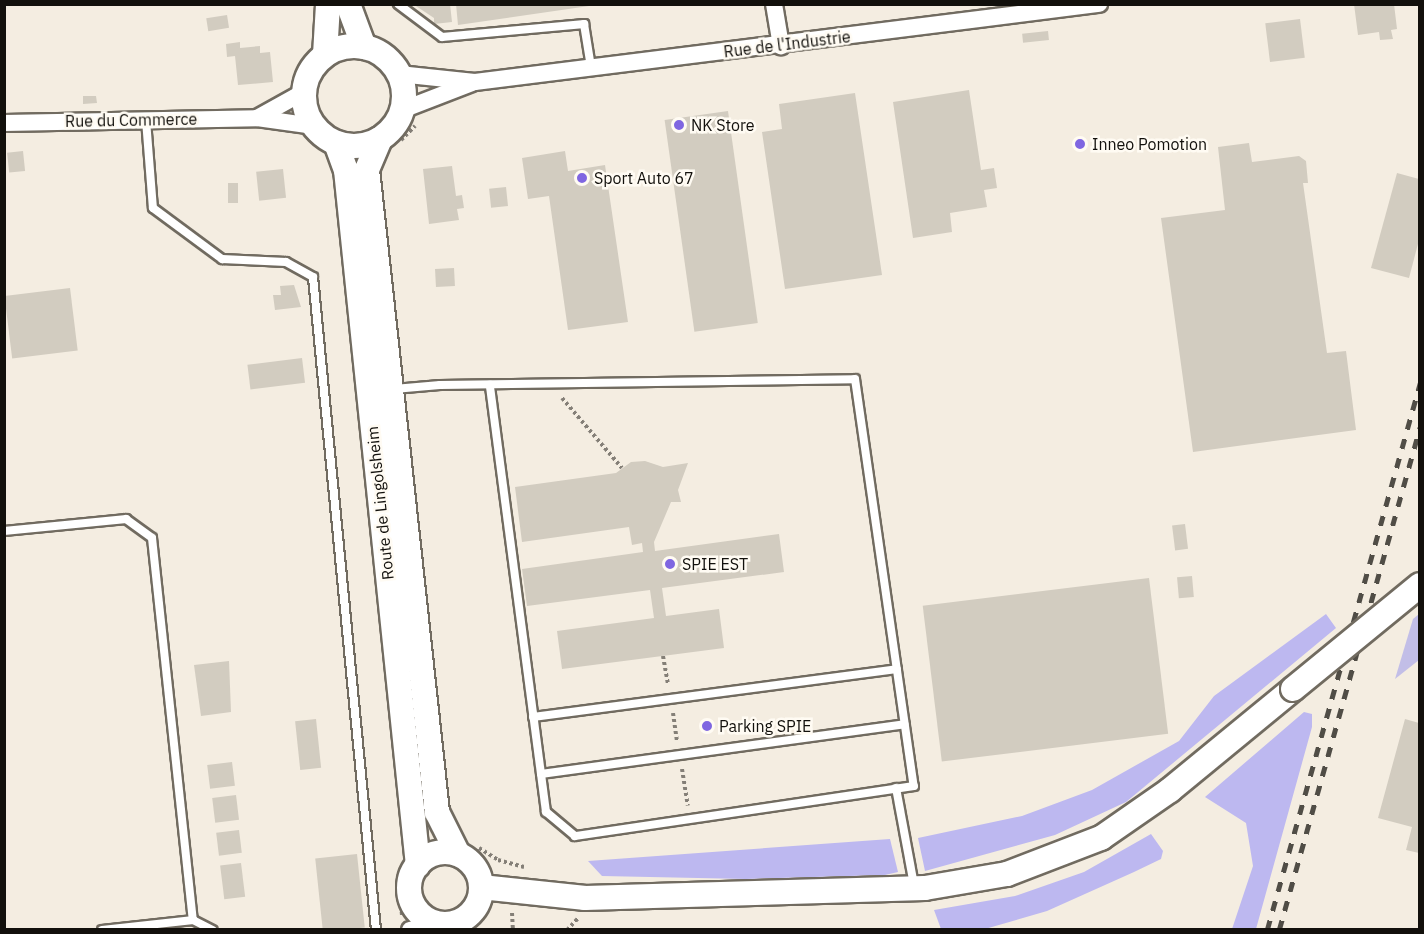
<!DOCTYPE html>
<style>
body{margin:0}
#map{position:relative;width:1424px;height:934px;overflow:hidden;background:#f4ede1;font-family:"IBM Plex Sans",sans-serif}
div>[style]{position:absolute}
.green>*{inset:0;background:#c2bee7}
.forest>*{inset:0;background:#bdb8f0}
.building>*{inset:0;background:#d2ccc0;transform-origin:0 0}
.path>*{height:4px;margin-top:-2px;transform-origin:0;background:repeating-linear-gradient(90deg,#847f77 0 3px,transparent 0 6px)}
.roads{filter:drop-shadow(2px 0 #716b60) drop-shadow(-2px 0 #716b60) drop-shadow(0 2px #716b60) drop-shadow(0 -2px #716b60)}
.lane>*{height:8px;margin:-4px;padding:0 4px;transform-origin:4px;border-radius:4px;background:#fff}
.street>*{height:16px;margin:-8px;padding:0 8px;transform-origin:8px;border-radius:8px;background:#fff}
.secondary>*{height:24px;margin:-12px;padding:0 12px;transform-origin:12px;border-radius:12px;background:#fff}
.secondary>.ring{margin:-12px;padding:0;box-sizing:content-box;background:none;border:24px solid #fff;border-radius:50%}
.rail>*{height:4.5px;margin-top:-2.25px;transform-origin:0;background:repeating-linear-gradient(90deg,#504d46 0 10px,transparent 0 20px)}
.bridges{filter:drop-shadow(2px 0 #716b60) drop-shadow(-2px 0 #716b60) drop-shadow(0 2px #716b60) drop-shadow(0 -2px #716b60)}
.secondary-bridge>*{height:24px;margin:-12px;padding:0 12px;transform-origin:12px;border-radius:12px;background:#fff}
.dots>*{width:16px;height:16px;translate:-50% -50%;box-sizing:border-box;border:3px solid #fffbf3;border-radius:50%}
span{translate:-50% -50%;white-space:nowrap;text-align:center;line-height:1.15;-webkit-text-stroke:5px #fffbf3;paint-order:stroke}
.street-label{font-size:16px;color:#12100c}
.poi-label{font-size:16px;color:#12100c}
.left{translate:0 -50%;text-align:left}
.frame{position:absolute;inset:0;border:6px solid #12100c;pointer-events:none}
</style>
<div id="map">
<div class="green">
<div style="clip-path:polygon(1419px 614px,1419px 660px,1395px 679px,1413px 619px)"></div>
</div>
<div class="forest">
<div style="clip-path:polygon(1326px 614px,1336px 628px,1126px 802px,1055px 835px,925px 871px,918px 838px,1022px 816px,1092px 790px,1179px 741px,1214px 696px)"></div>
<div style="clip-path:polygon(1304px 712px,1312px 714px,1312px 727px,1256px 929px,1232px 929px,1253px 866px,1246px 823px,1205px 797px)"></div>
<div style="clip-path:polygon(1151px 834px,1163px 851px,1161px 859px,1134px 872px,1047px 911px,985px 929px,941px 929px,934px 910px,1015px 896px,1084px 872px)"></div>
<div style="clip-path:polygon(890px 839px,898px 872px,885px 875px,746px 879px,602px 876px,588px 861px)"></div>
</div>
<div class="building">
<div style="clip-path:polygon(413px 4px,450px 4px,452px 22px,434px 24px,434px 18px)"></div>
<div style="clip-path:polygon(456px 4px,589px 4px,589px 6px,458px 25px)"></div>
<div style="clip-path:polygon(1354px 4px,1394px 4px,1397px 29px,1391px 30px,1393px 39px,1380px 40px,1379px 32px,1358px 35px)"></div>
<div style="left:227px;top:15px;width:13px;height:21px;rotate:81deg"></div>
<div style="left:1300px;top:19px;width:39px;height:35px;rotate:83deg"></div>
<div style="left:1048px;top:31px;width:9px;height:26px;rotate:84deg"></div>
<div style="clip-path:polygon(240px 42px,240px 48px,260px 46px,260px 53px,270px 52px,273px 82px,238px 85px,235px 56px,227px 57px,226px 44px)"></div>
<div style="clip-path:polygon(969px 90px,981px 170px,994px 168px,997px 188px,984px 190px,987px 207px,950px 213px,952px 232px,913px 238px,893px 102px)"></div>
<div style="clip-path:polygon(855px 93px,882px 275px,785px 289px,762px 132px,782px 129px,779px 104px)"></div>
<div style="clip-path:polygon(83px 96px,96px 96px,97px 103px,83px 104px)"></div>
<div style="left:728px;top:111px;width:214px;height:64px;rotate:82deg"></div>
<div style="clip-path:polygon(1249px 143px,1252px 162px,1299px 156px,1306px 161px,1308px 183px,1303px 183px,1327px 353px,1346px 351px,1356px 430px,1193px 452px,1161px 218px,1225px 210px,1218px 147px)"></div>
<div style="left:23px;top:151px;width:20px;height:16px;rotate:84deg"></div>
<div style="clip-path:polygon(565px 151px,568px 171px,605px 165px,628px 322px,568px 330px,549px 196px,528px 199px,522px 158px)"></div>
<div style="clip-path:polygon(452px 166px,456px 196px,462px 195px,464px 208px,457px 209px,459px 220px,429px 224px,423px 169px)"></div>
<div style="left:283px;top:169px;width:29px;height:27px;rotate:84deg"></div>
<div style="clip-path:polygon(1397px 173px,1419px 179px,1419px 240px,1409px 278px,1371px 268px)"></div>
<div style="left:228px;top:183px;width:10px;height:20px"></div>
<div style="left:506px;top:187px;width:19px;height:17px;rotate:84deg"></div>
<div style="left:454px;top:268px;width:18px;height:19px;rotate:87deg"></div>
<div style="clip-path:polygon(294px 285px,301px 307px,275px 310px,273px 295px,281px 295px,280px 286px)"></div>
<div style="left:70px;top:288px;width:63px;height:66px;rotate:83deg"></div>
<div style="left:302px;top:358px;width:25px;height:55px;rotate:83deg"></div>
<div style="clip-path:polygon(645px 461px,663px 467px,688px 463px,678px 490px,681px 502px,671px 502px,654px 542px,655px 551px,779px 534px,784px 572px,662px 588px,666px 616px,719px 609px,724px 648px,562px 669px,557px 631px,654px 618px,650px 590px,527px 606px,522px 569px,643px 552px,642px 543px,632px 545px,629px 527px,522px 542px,515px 487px,616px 473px,631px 462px)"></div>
<div style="left:1185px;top:524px;width:25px;height:13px;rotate:83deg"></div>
<div style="left:1192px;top:576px;width:21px;height:15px;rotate:85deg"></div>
<div style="left:1149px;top:578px;width:157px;height:228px;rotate:83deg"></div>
<div style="clip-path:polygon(229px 661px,231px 712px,201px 716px,194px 665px)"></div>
<div style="left:316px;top:719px;width:49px;height:21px;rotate:84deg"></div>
<div style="clip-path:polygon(1405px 719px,1419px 723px,1419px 853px,1406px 850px,1412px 827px,1378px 818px)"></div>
<div style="left:232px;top:762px;width:24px;height:25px;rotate:83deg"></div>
<div style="left:236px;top:795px;width:25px;height:24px;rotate:83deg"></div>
<div style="left:239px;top:830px;width:23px;height:23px;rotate:83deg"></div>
<div style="left:357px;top:854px;width:74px;height:42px;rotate:84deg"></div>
<div style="left:241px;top:863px;width:34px;height:21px;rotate:83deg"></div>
</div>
<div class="path">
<div style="left:401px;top:140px;width:20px;rotate:-45deg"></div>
<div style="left:562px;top:398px;width:92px;rotate:49.4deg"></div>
<div style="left:663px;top:656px;width:29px;rotate:80deg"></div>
<div style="left:673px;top:713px;width:28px;rotate:82deg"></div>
<div style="left:682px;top:769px;width:37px;rotate:81deg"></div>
<div style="left:479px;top:848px;width:22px;rotate:32deg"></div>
<div style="left:498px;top:860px;width:27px;rotate:15deg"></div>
<div style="left:399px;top:876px;width:40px;rotate:85.7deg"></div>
<div style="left:512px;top:913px;width:17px;rotate:87deg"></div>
<div style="left:567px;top:930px;width:16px;rotate:-47deg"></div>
</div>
<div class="roads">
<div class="lane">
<div style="left:398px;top:4px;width:55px;rotate:36.9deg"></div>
<div style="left:442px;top:37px;width:143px;rotate:-5.2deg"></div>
<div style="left:584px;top:24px;width:44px;rotate:80.8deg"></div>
<div style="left:146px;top:120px;width:88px;rotate:85.5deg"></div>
<div style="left:153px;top:208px;width:86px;rotate:36.5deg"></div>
<div style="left:222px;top:259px;width:64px;rotate:2.7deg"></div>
<div style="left:286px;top:262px;width:31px;rotate:29deg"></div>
<div style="left:313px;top:277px;width:656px;rotate:84.49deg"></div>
<div style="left:394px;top:389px;width:46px;rotate:-5deg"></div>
<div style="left:440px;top:385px;width:415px;rotate:-0.8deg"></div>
<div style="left:855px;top:379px;width:411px;rotate:81.8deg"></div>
<div style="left:914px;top:786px;width:343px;rotate:171.6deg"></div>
<div style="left:575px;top:836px;width:38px;rotate:-140deg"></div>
<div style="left:546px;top:812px;width:431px;rotate:-97.5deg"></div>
<div style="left:4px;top:531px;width:123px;rotate:-5.6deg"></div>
<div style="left:126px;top:519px;width:32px;rotate:36deg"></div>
<div style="left:152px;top:538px;width:384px;rotate:83.9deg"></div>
<div style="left:533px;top:717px;width:367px;rotate:-7.5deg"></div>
<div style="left:541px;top:774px;width:367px;rotate:-7.8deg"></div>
<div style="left:896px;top:788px;width:99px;rotate:79.5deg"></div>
<div style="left:102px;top:930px;width:92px;rotate:-6.3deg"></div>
<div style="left:193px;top:920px;width:22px;rotate:27deg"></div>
</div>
<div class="street">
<div style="left:774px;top:4px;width:43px;rotate:80.5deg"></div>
<div style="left:399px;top:74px;width:76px;rotate:6deg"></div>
<div style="left:475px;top:82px;width:629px;rotate:-7.13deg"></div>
<div style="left:402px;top:110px;width:75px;rotate:-21.1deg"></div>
<div style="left:257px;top:118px;width:54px;rotate:-29deg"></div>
<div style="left:4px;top:123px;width:253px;rotate:-1.1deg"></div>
<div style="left:257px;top:118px;width:58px;rotate:8deg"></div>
<div style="left:410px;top:930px;width:13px;rotate:-9deg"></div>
</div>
<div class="secondary">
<div style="left:348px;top:4px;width:46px;rotate:69.6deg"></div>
<div class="ring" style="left:304px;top:46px;width:76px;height:76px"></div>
<div style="left:325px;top:55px;width:51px;rotate:-86.6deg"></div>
<div style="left:380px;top:139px;width:34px;rotate:113deg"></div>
<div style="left:367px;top:170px;width:646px;rotate:83.78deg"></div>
<div style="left:437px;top:812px;width:47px;rotate:63.4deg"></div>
<div style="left:336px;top:143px;width:29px;rotate:70deg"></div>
<div style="left:346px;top:170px;width:699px;rotate:84.09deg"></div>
<div class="ring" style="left:409px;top:852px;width:48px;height:48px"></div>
<div style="left:481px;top:887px;width:105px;rotate:6deg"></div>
<div style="left:585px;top:898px;width:340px;rotate:-1.7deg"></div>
<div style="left:925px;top:888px;width:83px;rotate:-9.7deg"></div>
<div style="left:1007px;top:874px;width:101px;rotate:-21deg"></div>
<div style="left:1101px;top:838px;width:84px;rotate:-34.8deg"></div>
<div style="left:1170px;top:790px;width:159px;rotate:-39.4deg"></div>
</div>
</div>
<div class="rail">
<div style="left:1267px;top:930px;width:568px;rotate:-74.37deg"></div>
<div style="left:1279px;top:930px;width:522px;rotate:-74.34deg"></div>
</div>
<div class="bridges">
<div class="secondary-bridge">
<div style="left:1293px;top:689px;width:164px;rotate:-39.3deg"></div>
</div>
</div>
<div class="dots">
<div style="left:679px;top:125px;background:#7f66e1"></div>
<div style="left:1080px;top:144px;background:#7f66e1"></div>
<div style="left:582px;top:178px;background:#7f66e1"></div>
<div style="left:670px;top:564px;background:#7f66e1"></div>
<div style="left:707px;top:726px;background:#7f66e1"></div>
</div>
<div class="street-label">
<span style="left:787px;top:44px;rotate:-7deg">Rue de l'Industrie</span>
<span style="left:131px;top:120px;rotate:-1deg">Rue du Commerce</span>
<span style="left:380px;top:503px;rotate:-96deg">Route de Lingolsheim</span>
</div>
<div class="poi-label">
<span class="left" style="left:691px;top:125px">NK Store</span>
<span class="left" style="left:1092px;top:144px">Inneo Pomotion</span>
<span class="left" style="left:594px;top:178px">Sport Auto 67</span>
<span class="left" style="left:682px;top:564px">SPIE EST</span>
<span class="left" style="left:719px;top:726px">Parking SPIE</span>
</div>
<div class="frame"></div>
</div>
